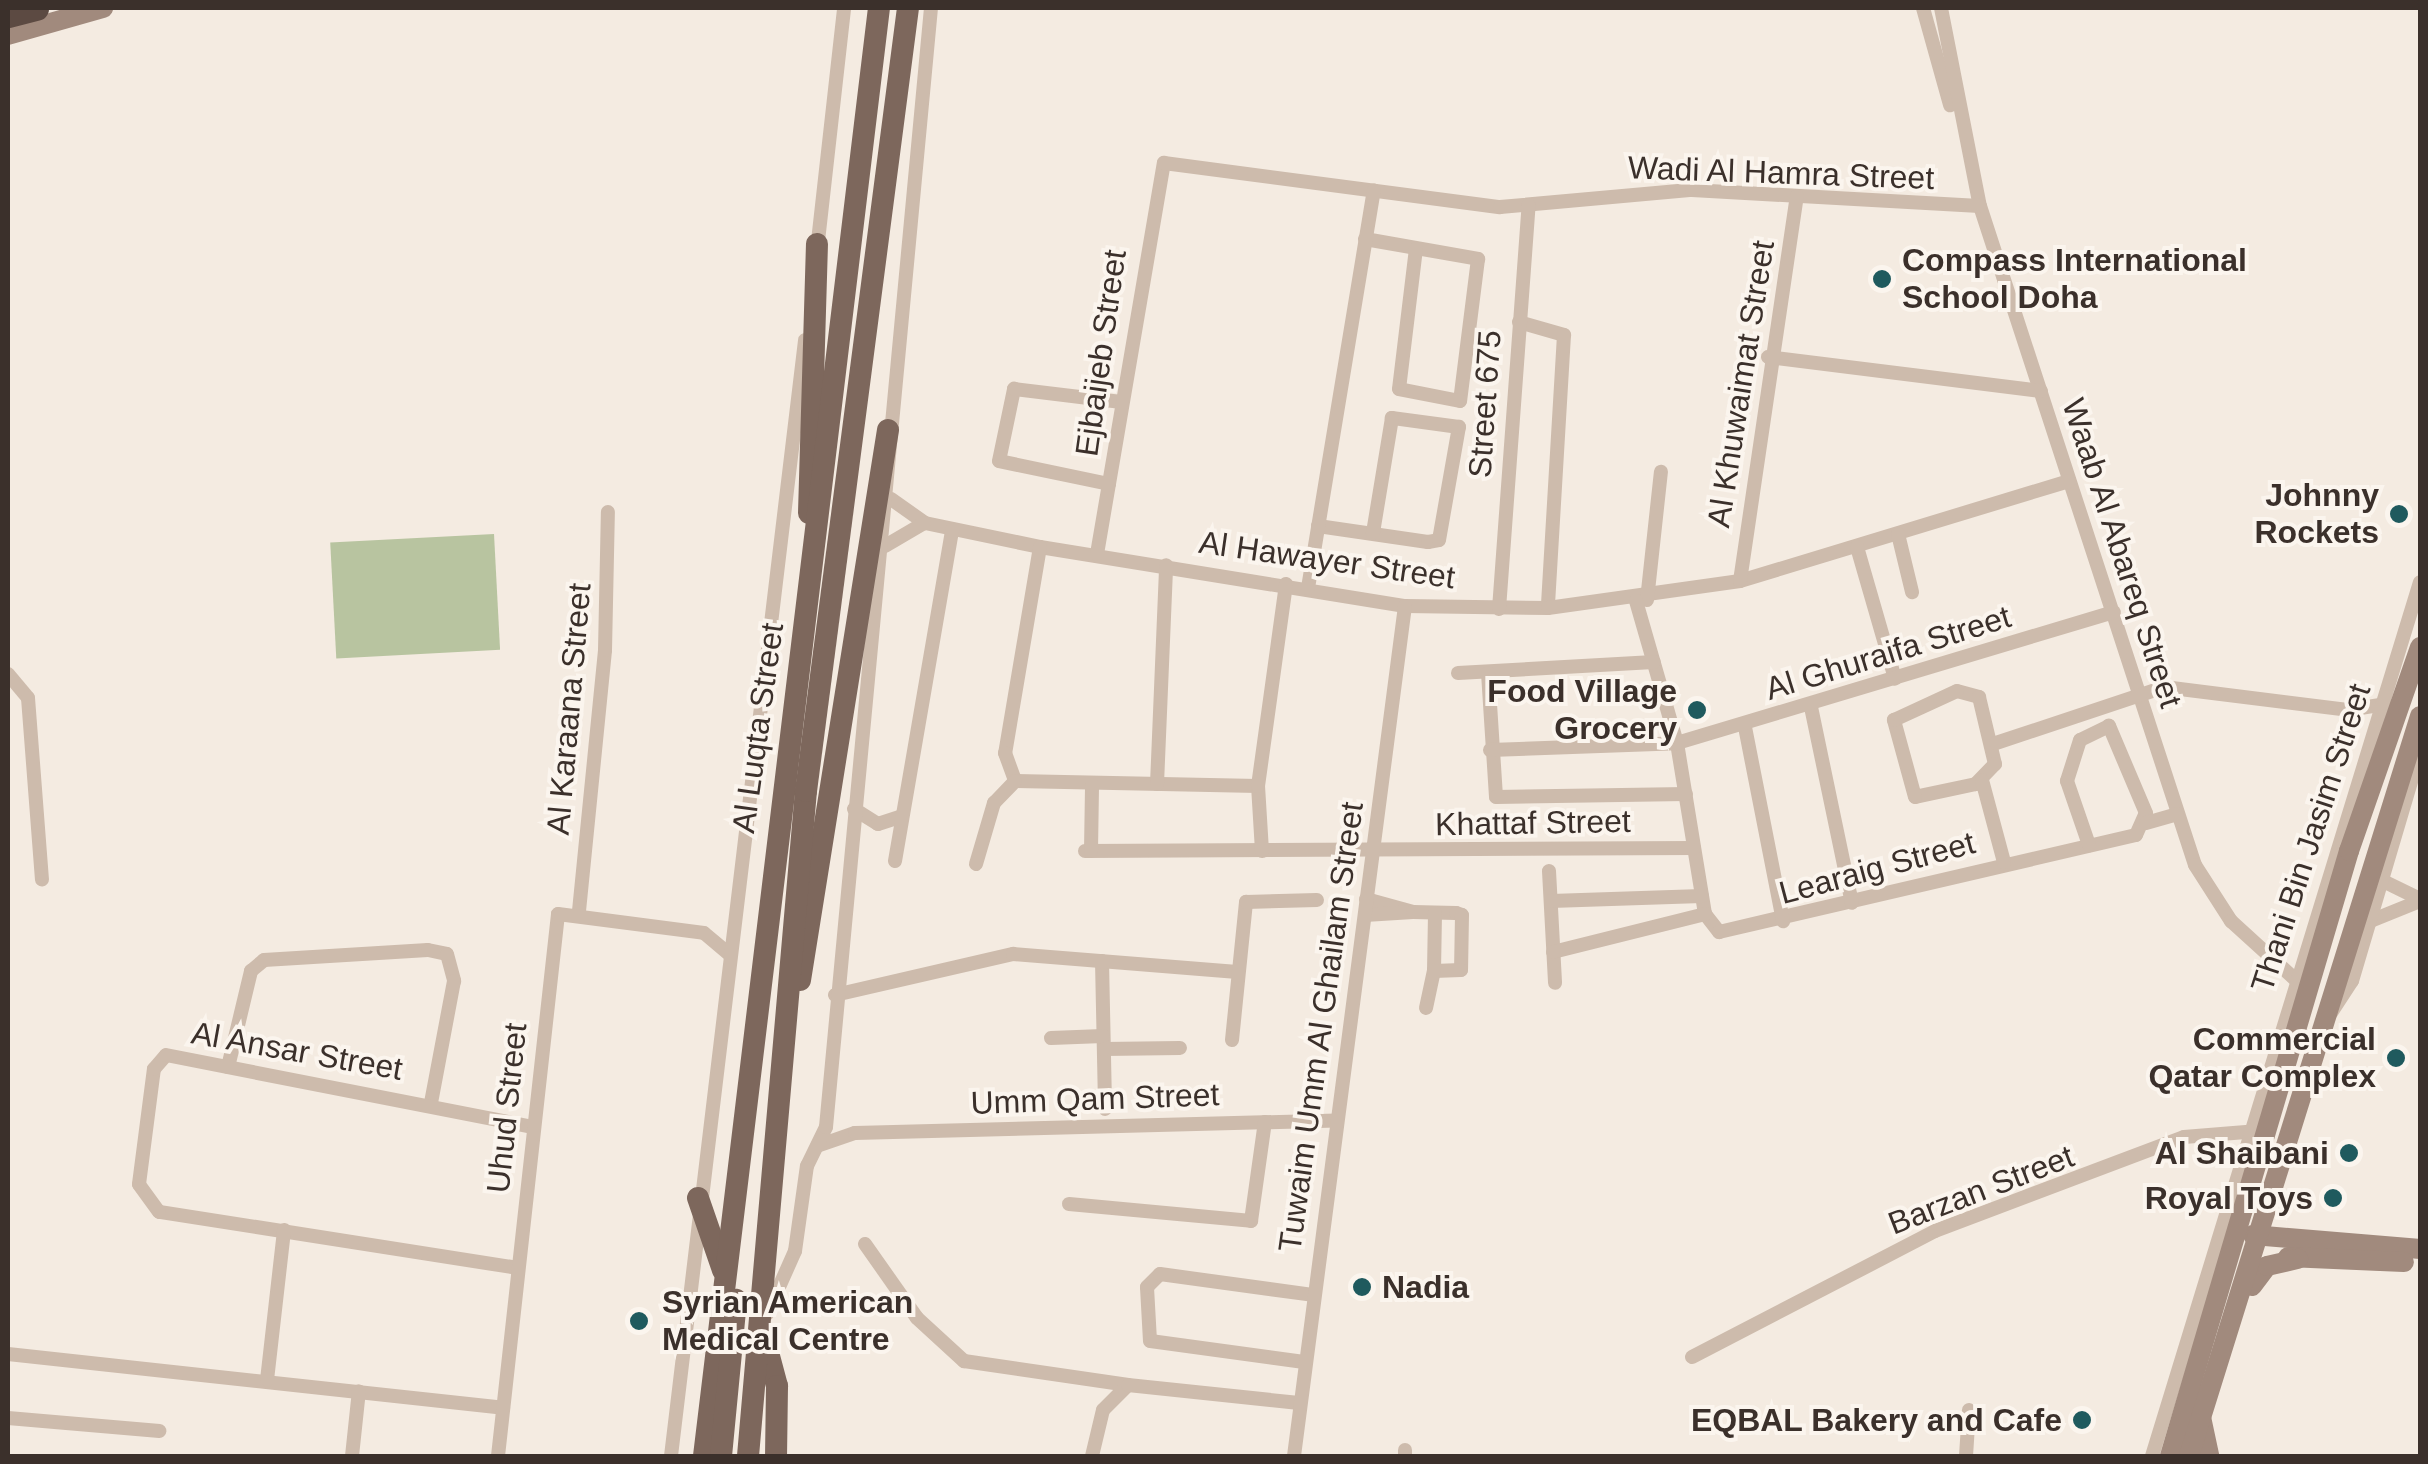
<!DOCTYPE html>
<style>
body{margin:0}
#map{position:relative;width:2428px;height:1464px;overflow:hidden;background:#f4ebe1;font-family:Helvetica,sans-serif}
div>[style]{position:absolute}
.green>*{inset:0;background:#b8c4a0;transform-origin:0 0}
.street>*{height:14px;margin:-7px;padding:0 7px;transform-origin:7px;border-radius:7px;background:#cdbbac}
.secondary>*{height:20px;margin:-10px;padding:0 10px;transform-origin:10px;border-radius:10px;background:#a18a7d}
.primary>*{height:22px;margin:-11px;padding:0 11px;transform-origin:11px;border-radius:11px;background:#7d675c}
.highway>*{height:25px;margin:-12.5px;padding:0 12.5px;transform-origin:12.5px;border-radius:12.5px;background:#5c4a42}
.dots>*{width:28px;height:28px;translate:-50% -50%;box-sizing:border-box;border:5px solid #fbf5ee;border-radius:50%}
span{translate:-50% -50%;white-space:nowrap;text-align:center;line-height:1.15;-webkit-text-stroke:8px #fbf5ee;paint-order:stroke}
.street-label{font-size:32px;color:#3b302b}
.poi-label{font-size:32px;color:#3b302b;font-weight:700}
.left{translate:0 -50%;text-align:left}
.right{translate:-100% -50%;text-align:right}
.frame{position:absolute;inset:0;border:10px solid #3b302b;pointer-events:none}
</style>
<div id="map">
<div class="green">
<div style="left:494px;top:534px;width:116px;height:164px;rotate:87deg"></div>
</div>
<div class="street">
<div style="left:1923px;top:8px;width:101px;rotate:74.4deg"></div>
<div style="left:1941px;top:8px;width:202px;rotate:78.9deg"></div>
<div style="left:1980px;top:206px;width:693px;rotate:71.93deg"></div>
<div style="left:2195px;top:865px;width:67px;rotate:57.3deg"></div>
<div style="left:2231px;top:921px;width:89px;rotate:42.3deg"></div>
<div style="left:1365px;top:239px;width:115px;rotate:10deg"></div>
<div style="left:1478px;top:259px;width:143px;rotate:97.2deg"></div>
<div style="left:1460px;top:401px;width:62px;rotate:-168.9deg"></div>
<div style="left:1399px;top:389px;width:141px;rotate:-83.1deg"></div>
<div style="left:817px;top:250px;width:244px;rotate:-83.6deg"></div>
<div style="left:1519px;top:322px;width:47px;rotate:16.1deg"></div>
<div style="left:1564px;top:335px;width:273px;rotate:93.4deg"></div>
<div style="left:1768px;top:357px;width:275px;rotate:7.1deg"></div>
<div style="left:1109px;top:484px;width:112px;rotate:-168.2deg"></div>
<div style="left:999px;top:461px;width:74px;rotate:-78.2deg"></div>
<div style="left:1014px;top:389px;width:108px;rotate:6.9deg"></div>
<div style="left:891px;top:499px;width:42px;rotate:35.2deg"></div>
<div style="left:925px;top:523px;width:117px;rotate:11.8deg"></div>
<div style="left:1040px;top:547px;width:370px;rotate:9.2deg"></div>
<div style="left:1405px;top:606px;width:143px;rotate:0.8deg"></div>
<div style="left:1548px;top:608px;width:194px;rotate:-8deg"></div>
<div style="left:1740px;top:581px;width:344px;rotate:-16.9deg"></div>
<div style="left:1318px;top:526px;width:111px;rotate:8.3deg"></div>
<div style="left:1428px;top:542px;width:11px;rotate:-10deg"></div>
<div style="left:1439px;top:540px;width:115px;rotate:-80deg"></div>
<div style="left:1459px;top:427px;width:68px;rotate:-172.3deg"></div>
<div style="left:1392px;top:418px;width:117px;rotate:99.4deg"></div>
<div style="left:1898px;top:534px;width:60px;rotate:76.4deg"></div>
<div style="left:885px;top:546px;width:45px;rotate:-30.5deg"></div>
<div style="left:1040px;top:547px;width:209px;rotate:99.6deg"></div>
<div style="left:1005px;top:753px;width:30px;rotate:70deg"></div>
<div style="left:1015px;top:781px;width:243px;rotate:1.2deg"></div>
<div style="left:1857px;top:547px;width:137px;rotate:73.9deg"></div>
<div style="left:1097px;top:554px;width:397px;rotate:-80.3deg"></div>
<div style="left:1164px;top:163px;width:339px;rotate:7.5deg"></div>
<div style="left:1500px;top:207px;width:193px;rotate:-5.1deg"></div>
<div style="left:1692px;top:190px;width:288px;rotate:3.2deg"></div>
<div style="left:1740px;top:581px;width:389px;rotate:-81.6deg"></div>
<div style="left:1308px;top:588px;width:403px;rotate:-80.6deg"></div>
<div style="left:1647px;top:600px;width:129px;rotate:-83.8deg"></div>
<div style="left:1636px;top:601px;width:148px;rotate:73.9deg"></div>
<div style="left:1677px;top:743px;width:173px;rotate:80.7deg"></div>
<div style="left:1705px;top:914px;width:23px;rotate:52deg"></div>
<div style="left:1719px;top:932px;width:428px;rotate:-13.1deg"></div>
<div style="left:2136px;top:835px;width:24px;rotate:-66deg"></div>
<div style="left:2146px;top:813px;width:95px;rotate:-113deg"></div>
<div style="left:2109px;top:726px;width:32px;rotate:154deg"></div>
<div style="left:2080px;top:740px;width:43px;rotate:107.6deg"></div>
<div style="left:2067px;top:781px;width:68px;rotate:71deg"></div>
<div style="left:1499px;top:609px;width:405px;rotate:-85.8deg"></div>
<div style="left:1458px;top:673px;width:196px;rotate:-3.2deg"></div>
<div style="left:1488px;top:673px;width:124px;rotate:86.3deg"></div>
<div style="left:1496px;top:797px;width:190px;rotate:-0.9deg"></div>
<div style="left:8px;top:674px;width:31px;rotate:50deg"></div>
<div style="left:28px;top:698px;width:182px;rotate:85.6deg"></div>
<div style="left:1957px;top:691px;width:23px;rotate:15deg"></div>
<div style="left:1979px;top:697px;width:69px;rotate:76.6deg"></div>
<div style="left:1995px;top:764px;width:28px;rotate:134deg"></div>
<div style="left:1976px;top:784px;width:62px;rotate:168deg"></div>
<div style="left:1915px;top:797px;width:80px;rotate:-105.3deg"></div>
<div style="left:1894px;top:720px;width:69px;rotate:-24.7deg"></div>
<div style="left:1811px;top:707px;width:200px;rotate:78.2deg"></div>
<div style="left:1745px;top:727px;width:198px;rotate:78.9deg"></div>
<div style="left:1996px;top:743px;width:177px;rotate:-18.4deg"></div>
<div style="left:2164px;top:687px;width:185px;rotate:7.1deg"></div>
<div style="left:2348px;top:710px;width:39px;rotate:-9deg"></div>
<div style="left:1490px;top:750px;width:187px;rotate:-2.1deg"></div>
<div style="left:1677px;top:743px;width:456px;rotate:-16.7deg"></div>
<div style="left:1982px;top:780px;width:85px;rotate:75deg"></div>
<div style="left:1157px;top:784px;width:219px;rotate:-87.6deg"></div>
<div style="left:854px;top:809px;width:28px;rotate:32deg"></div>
<div style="left:878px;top:824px;width:25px;rotate:-18deg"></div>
<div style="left:2146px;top:823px;width:32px;rotate:-16deg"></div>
<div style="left:1085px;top:851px;width:609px;rotate:-0.28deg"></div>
<div style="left:1091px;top:851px;width:66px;rotate:-89.1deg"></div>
<div style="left:1262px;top:851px;width:65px;rotate:-93.5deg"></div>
<div style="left:1258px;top:786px;width:204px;rotate:-82.1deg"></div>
<div style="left:895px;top:861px;width:336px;rotate:-80.2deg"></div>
<div style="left:976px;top:864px;width:64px;rotate:-73.6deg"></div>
<div style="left:994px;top:803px;width:30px;rotate:-46deg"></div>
<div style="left:1549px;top:871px;width:112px;rotate:86.9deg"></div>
<div style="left:2381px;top:880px;width:43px;rotate:26deg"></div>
<div style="left:1366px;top:899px;width:49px;rotate:15.5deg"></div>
<div style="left:1551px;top:901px;width:151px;rotate:-1.9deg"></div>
<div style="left:579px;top:911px;width:262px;rotate:-84.3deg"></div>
<div style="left:605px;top:650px;width:138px;rotate:-88.8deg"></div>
<div style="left:1365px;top:915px;width:48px;rotate:-3.6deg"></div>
<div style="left:1413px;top:912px;width:43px;rotate:1.3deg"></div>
<div style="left:1456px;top:913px;width:6px;rotate:18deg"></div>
<div style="left:1462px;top:915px;width:55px;rotate:91deg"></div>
<div style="left:1461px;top:970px;width:27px;rotate:178deg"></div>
<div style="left:1434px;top:971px;width:58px;rotate:-89deg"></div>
<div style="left:2368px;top:922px;width:56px;rotate:-22deg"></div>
<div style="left:1553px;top:952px;width:157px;rotate:-14deg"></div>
<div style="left:1102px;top:961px;width:148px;rotate:88.8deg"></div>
<div style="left:835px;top:995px;width:183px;rotate:-13deg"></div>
<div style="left:1013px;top:954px;width:225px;rotate:4.6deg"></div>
<div style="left:1426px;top:1008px;width:38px;rotate:-78deg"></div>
<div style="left:2331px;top:1013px;width:38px;rotate:-57deg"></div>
<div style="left:2352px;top:981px;width:239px;rotate:-73.5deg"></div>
<div style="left:1051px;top:1038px;width:52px;rotate:-2.2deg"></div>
<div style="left:1232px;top:1040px;width:139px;rotate:-84.2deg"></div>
<div style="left:1246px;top:902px;width:71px;rotate:-1.6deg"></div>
<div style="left:1104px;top:1049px;width:76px;rotate:-0.8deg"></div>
<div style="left:228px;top:1067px;width:99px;rotate:-76.5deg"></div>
<div style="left:251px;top:971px;width:17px;rotate:-40deg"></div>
<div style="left:264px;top:960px;width:164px;rotate:-3.5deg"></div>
<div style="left:428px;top:950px;width:19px;rotate:12deg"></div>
<div style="left:447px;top:954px;width:28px;rotate:75deg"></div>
<div style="left:454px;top:981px;width:124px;rotate:100.7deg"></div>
<div style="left:820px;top:1145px;width:37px;rotate:-19deg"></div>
<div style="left:855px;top:1133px;width:482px;rotate:-1.5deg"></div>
<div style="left:1069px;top:1204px;width:183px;rotate:5.3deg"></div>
<div style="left:1251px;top:1221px;width:100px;rotate:-82deg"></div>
<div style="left:865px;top:1244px;width:90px;rotate:54.9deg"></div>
<div style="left:917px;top:1318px;width:64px;rotate:42.5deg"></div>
<div style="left:964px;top:1361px;width:166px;rotate:8.3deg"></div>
<div style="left:518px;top:1268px;width:363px;rotate:-171.1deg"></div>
<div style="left:159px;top:1212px;width:34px;rotate:-126deg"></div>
<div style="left:139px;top:1184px;width:116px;rotate:-82.6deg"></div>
<div style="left:154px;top:1069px;width:18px;rotate:-49deg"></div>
<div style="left:166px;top:1055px;width:373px;rotate:11.1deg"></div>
<div style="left:767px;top:1314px;width:69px;rotate:-66deg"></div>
<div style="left:795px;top:1251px;width:86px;rotate:-82deg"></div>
<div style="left:807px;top:1166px;width:43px;rotate:-64deg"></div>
<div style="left:826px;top:1127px;width:1124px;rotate:-84.64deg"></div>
<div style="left:8px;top:1354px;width:498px;rotate:6.2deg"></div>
<div style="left:1692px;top:1357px;width:274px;rotate:-27.4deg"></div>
<div style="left:1935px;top:1231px;width:266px;rotate:-20.7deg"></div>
<div style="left:2184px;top:1137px;width:62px;rotate:-4.6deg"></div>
<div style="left:1304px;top:1362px;width:155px;rotate:-172.2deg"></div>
<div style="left:1150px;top:1341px;width:54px;rotate:-93.2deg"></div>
<div style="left:1147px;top:1287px;width:18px;rotate:-45deg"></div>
<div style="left:1160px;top:1274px;width:154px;rotate:7.8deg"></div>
<div style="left:267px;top:1380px;width:151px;rotate:-83.5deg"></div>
<div style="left:8px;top:1418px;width:152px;rotate:4.9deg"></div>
<div style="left:1405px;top:1450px;width:6px;rotate:90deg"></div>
<div style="left:352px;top:1456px;width:65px;rotate:-83.9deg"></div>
<div style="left:498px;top:1456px;width:545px;rotate:-83.68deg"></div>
<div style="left:558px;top:914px;width:147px;rotate:7.4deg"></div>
<div style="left:704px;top:933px;width:34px;rotate:40deg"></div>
<div style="left:671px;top:1456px;width:1124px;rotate:-83.15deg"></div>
<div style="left:1092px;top:1456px;width:47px;rotate:-76.6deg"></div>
<div style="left:1103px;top:1410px;width:35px;rotate:-45deg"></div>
<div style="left:1128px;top:1385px;width:172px;rotate:6deg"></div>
<div style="left:1294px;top:1456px;width:857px;rotate:-82.56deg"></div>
<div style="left:1966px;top:1456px;width:46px;rotate:-86.3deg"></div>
<div style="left:2152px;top:1456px;width:914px;rotate:-72.95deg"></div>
</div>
<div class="secondary">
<div style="left:8px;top:35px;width:99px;rotate:-15.9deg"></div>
<div style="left:2253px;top:1235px;width:168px;rotate:4.8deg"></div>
<div style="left:2288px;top:1257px;width:116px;rotate:2.5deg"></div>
<div style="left:2252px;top:1286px;width:25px;rotate:-53deg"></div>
<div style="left:2267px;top:1266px;width:32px;rotate:-13deg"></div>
<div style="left:2201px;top:1417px;width:40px;rotate:78deg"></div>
<div style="left:2170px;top:1456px;width:631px;rotate:-73.52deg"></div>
<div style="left:2349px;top:851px;width:216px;rotate:-70.8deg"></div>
<div style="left:2189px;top:1456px;width:775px;rotate:-72.66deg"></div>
</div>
<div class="primary">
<div style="left:809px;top:513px;width:269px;rotate:-88.3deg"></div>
<div style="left:800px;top:980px;width:557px;rotate:-80.91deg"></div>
<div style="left:698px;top:1198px;width:76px;rotate:70.9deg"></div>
<div style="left:765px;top:1341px;width:47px;rotate:75.1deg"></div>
<div style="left:777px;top:1386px;width:70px;rotate:90.8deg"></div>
<div style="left:704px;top:1456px;width:1459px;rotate:-83.11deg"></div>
<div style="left:721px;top:1456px;width:157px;rotate:-84.5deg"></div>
<div style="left:748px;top:1456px;width:668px;rotate:-85.02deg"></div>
<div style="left:806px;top:791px;width:790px;rotate:-82.58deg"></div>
</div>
<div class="highway">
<div style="left:8px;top:15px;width:29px;rotate:-14deg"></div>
</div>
<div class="dots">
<div style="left:1882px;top:279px;background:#1f5a5e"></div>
<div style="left:2399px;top:514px;background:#1f5a5e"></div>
<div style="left:1697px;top:710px;background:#1f5a5e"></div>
<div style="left:2396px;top:1058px;background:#1f5a5e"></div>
<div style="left:2349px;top:1153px;background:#1f5a5e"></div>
<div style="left:2333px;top:1198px;background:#1f5a5e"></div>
<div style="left:1362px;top:1287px;background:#1f5a5e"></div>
<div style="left:639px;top:1321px;background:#1f5a5e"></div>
<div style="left:2082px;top:1420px;background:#1f5a5e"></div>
</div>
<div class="street-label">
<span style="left:1781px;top:173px;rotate:2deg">Wadi Al Hamra Street</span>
<span style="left:1101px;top:353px;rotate:-82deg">Ejbaijeb Street</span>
<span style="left:1741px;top:384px;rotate:-81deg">Al Khuwaimat Street</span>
<span style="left:1485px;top:404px;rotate:-86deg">Street 675</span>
<span style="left:2122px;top:553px;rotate:72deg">Waab Al Abareq Street</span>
<span style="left:1327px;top:560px;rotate:8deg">Al Hawayer Street</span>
<span style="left:1888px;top:653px;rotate:-17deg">Al Ghuraifa Street</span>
<span style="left:569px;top:709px;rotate:-85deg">Al Karaana Street</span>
<span style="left:758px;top:728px;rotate:-82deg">Al Luqta Street</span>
<span style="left:1533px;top:823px;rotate:-1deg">Khattaf Street</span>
<span style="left:2311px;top:838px;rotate:-72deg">Thani Bin Jasim Street</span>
<span style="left:1877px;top:868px;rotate:-15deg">Learaig Street</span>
<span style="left:1321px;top:1027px;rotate:-82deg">Tuwaim Umm Al Ghailam Street</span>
<span style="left:297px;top:1051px;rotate:10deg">Al Ansar Street</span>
<span style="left:1095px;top:1099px;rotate:-2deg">Umm Qam Street</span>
<span style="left:507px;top:1108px;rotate:-84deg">Uhud Street</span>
<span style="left:1981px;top:1190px;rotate:-21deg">Barzan Street</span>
</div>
<div class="poi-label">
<span class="left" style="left:1902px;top:279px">Compass International<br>School Doha</span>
<span class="right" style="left:2379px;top:514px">Johnny<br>Rockets</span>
<span class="right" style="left:1677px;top:710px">Food Village<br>Grocery</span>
<span class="right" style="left:2376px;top:1058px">Commercial<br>Qatar Complex</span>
<span class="right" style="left:2329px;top:1153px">Al Shaibani</span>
<span class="right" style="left:2313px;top:1198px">Royal Toys</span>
<span class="left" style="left:1382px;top:1287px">Nadia</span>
<span class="left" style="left:662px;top:1321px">Syrian American<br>Medical Centre</span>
<span class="right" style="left:2062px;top:1420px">EQBAL Bakery and Cafe</span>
</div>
<div class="frame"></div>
</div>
